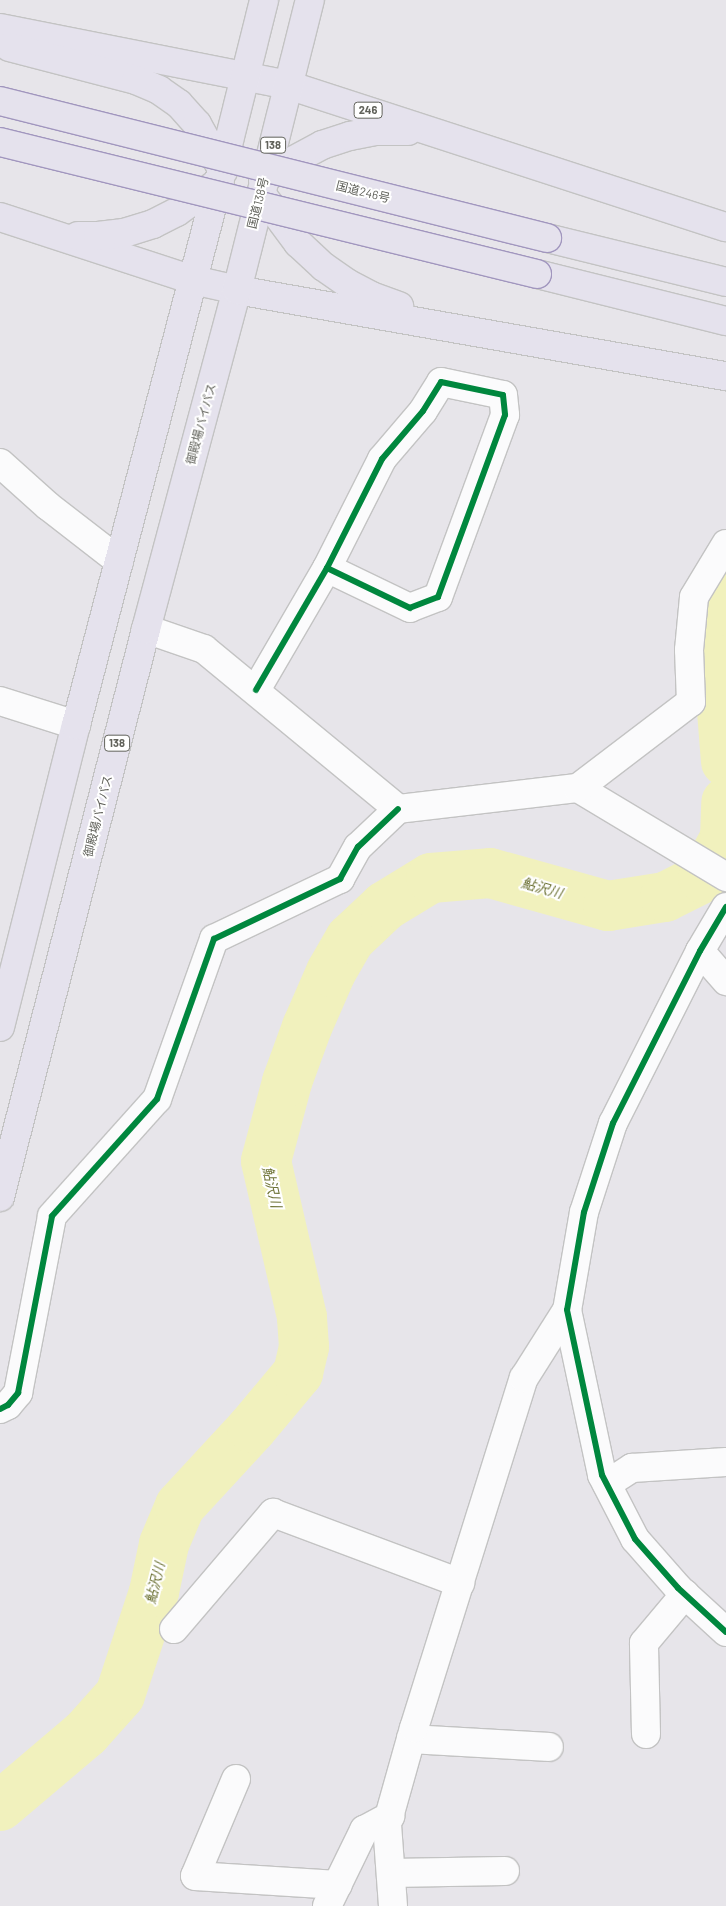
<!DOCTYPE html>
<meta charset="utf-8">
<style>
body{margin:0}
#map{position:relative;width:726px;height:1906px;overflow:hidden;background:#e7e5ea;font-family:Barlow,"Noto Sans JP",sans-serif}
div>[style]{position:absolute}
.river>*{height:50px;margin:-25px;padding:0 25px;transform-origin:25px;border-radius:25px;background:#f1f1bd}
.roads{filter:drop-shadow(1px 0 #c3c3c3) drop-shadow(-1px 0 #c3c3c3) drop-shadow(0 1px #c3c3c3) drop-shadow(0 -1px #c3c3c3)}
.minor>*{height:28px;margin:-14px;padding:0 14px;transform-origin:14px;border-radius:14px;background:#fbfbfc}
.highway>*{height:28px;margin:-14px;padding:0 14px;transform-origin:14px;border-radius:14px;background:#e5e2ed}
.bridges{filter:drop-shadow(1px 0 #a196be) drop-shadow(-1px 0 #a196be) drop-shadow(0 1px #a196be) drop-shadow(0 -1px #a196be)}
.highway-bridge>*{height:28px;margin:-14px;padding:0 14px;transform-origin:14px;border-radius:14px;background:#e5e2ed}
.cycleway>*{height:6px;margin:-3px;padding:0 3px;transform-origin:3px;border-radius:3px;background:#00873e}
span{translate:-50% -50%;white-space:nowrap;text-align:center;line-height:1.15;-webkit-text-stroke:4px #fff;paint-order:stroke}
.shield-label span{padding:1px 4px;background:#fff;border:1px solid;border-radius:4px;-webkit-text-stroke-width:0}
.shield-label{font-size:11px;color:#61625b;font-weight:700}
.street-label{font-size:12px;color:#61625b}
.water-label{font-size:14px;color:#6f7437;font-style:italic}
</style>
<div id="map">
<div class="river">
<div style="left:726px;top:579px;width:14px;rotate:124deg"></div>
<div style="left:718px;top:591px;width:69px;rotate:90deg"></div>
<div style="left:718px;top:660px;width:102px;rotate:85.5deg"></div>
<div style="left:0;top:1806px;width:113px;rotate:-40.3deg"></div>
<div style="left:86px;top:1733px;width:51px;rotate:-48.2deg"></div>
<div style="left:120px;top:1695px;width:108px;rotate:-71.7deg"></div>
<div style="left:154px;top:1592px;width:49px;rotate:-78.2deg"></div>
<div style="left:164px;top:1544px;width:41px;rotate:-67.2deg"></div>
<div style="left:180px;top:1506px;width:106px;rotate:-47.3deg"></div>
<div style="left:252px;top:1428px;width:72px;rotate:-50.1deg"></div>
<div style="left:298px;top:1373px;width:27px;rotate:-77deg"></div>
<div style="left:304px;top:1347px;width:30px;rotate:-94deg"></div>
<div style="left:302px;top:1317px;width:160px;rotate:-103deg"></div>
<div style="left:266px;top:1161px;width:82px;rotate:-75.1deg"></div>
<div style="left:287px;top:1082px;width:59px;rotate:-70deg"></div>
<div style="left:307px;top:1027px;width:60px;rotate:-66.4deg"></div>
<div style="left:331px;top:972px;width:38px;rotate:-60deg"></div>
<div style="left:350px;top:939px;width:48px;rotate:-43.3deg"></div>
<div style="left:385px;top:906px;width:54px;rotate:-31.3deg"></div>
<div style="left:431px;top:878px;width:59px;rotate:-4.8deg"></div>
<div style="left:490px;top:873px;width:123px;rotate:15.6deg"></div>
<div style="left:608px;top:906px;width:58px;rotate:-9deg"></div>
<div style="left:665px;top:897px;width:42px;rotate:-26.6deg"></div>
<div style="left:703px;top:878px;width:46px;rotate:-61.2deg"></div>
<div style="left:725px;top:838px;width:36px;rotate:-88deg"></div>
</div>
<div class="roads">
<div class="minor">
<div style="left:0;top:463px;width:64px;rotate:41.9deg"></div>
<div style="left:48px;top:506px;width:90px;rotate:37.8deg"></div>
<div style="left:146px;top:629px;width:61px;rotate:19deg"></div>
<div style="left:204px;top:649px;width:251px;rotate:39.5deg"></div>
<div style="left:398px;top:809px;width:181px;rotate:-6.7deg"></div>
<div style="left:578px;top:788px;width:173px;rotate:31deg"></div>
<div style="left:256px;top:690px;width:141px;rotate:-59.8deg"></div>
<div style="left:327px;top:568px;width:122px;rotate:-63.2deg"></div>
<div style="left:382px;top:459px;width:63px;rotate:-49.5deg"></div>
<div style="left:423px;top:411px;width:34px;rotate:-58deg"></div>
<div style="left:441px;top:382px;width:63px;rotate:11.8deg"></div>
<div style="left:503px;top:395px;width:20px;rotate:84deg"></div>
<div style="left:505px;top:415px;width:194px;rotate:110.2deg"></div>
<div style="left:438px;top:597px;width:30px;rotate:159deg"></div>
<div style="left:410px;top:608px;width:92px;rotate:-154.3deg"></div>
<div style="left:0;top:701px;width:80px;rotate:17.5deg"></div>
<div style="left:578px;top:788px;width:142px;rotate:-37.3deg"></div>
<div style="left:691px;top:702px;width:52px;rotate:-92.2deg"></div>
<div style="left:689px;top:650px;width:53px;rotate:-84.6deg"></div>
<div style="left:694px;top:597px;width:62px;rotate:-58.9deg"></div>
<div style="left:726px;top:907px;width:51px;rotate:120.6deg"></div>
<div style="left:700px;top:951px;width:193px;rotate:116.8deg"></div>
<div style="left:613px;top:1123px;width:94px;rotate:108deg"></div>
<div style="left:584px;top:1212px;width:99px;rotate:99.8deg"></div>
<div style="left:567px;top:1310px;width:169px;rotate:78deg"></div>
<div style="left:602px;top:1475px;width:72px;rotate:62.7deg"></div>
<div style="left:635px;top:1539px;width:65px;rotate:48.7deg"></div>
<div style="left:678px;top:1588px;width:65px;rotate:42.5deg"></div>
<div style="left:700px;top:951px;width:40px;rotate:49deg"></div>
<div style="left:0;top:1409px;width:9px;rotate:-27deg"></div>
<div style="left:8px;top:1405px;width:16px;rotate:-50deg"></div>
<div style="left:18px;top:1393px;width:180px;rotate:-79.1deg"></div>
<div style="left:52px;top:1216px;width:157px;rotate:-48.1deg"></div>
<div style="left:157px;top:1099px;width:170px;rotate:-70.4deg"></div>
<div style="left:214px;top:939px;width:140px;rotate:-25.5deg"></div>
<div style="left:340px;top:879px;width:37px;rotate:-61deg"></div>
<div style="left:358px;top:847px;width:55px;rotate:-43.5deg"></div>
<div style="left:607px;top:1484px;width:30px;rotate:-33deg"></div>
<div style="left:632px;top:1468px;width:94px;rotate:-3.7deg"></div>
<div style="left:174px;top:1629px;width:153px;rotate:-49.5deg"></div>
<div style="left:273px;top:1513px;width:200px;rotate:20.5deg"></div>
<div style="left:646px;top:1734px;width:91px;rotate:-91.3deg"></div>
<div style="left:644px;top:1643px;width:64px;rotate:-50.1deg"></div>
<div style="left:411px;top:1739px;width:138px;rotate:3.3deg"></div>
<div style="left:236px;top:1779px;width:105px;rotate:112.9deg"></div>
<div style="left:195px;top:1876px;width:143px;rotate:3.6deg"></div>
<div style="left:391px;top:1873px;width:114px;rotate:-1deg"></div>
<div style="left:327px;top:1906px;width:85px;rotate:-64deg"></div>
<div style="left:364px;top:1830px;width:30px;rotate:-28deg"></div>
<div style="left:393px;top:1906px;width:82px;rotate:-94.2deg"></div>
<div style="left:387px;top:1824px;width:100px;rotate:-74.3deg"></div>
<div style="left:414px;top:1728px;width:367px;rotate:-72.6deg"></div>
<div style="left:524px;top:1378px;width:80px;rotate:-57.7deg"></div>
</div>
<div class="highway">
<div style="left:0;top:28px;width:294px;rotate:11.2deg"></div>
<div style="left:288px;top:85px;width:460px;rotate:18deg"></div>
<div style="left:9px;top:47px;width:131px;rotate:14.6deg"></div>
<div style="left:136px;top:80px;width:25px;rotate:23deg"></div>
<div style="left:159px;top:90px;width:24px;rotate:35deg"></div>
<div style="left:179px;top:104px;width:27px;rotate:48deg"></div>
<div style="left:197px;top:124px;width:54px;rotate:61deg"></div>
<div style="left:263px;top:180px;width:22px;rotate:-36deg"></div>
<div style="left:281px;top:167px;width:47px;rotate:-28.2deg"></div>
<div style="left:322px;top:145px;width:29px;rotate:-18deg"></div>
<div style="left:350px;top:136px;width:26px;rotate:-11deg"></div>
<div style="left:376px;top:131px;width:32px"></div>
<div style="left:263px;top:196px;width:59px;rotate:53.3deg"></div>
<div style="left:298px;top:243px;width:35px;rotate:43deg"></div>
<div style="left:324px;top:267px;width:28px;rotate:35deg"></div>
<div style="left:347px;top:283px;width:27px;rotate:28deg"></div>
<div style="left:371px;top:296px;width:30px;rotate:20deg"></div>
<div style="left:0;top:217px;width:203px;rotate:18.1deg"></div>
<div style="left:193px;top:280px;width:45px;rotate:12.8deg"></div>
<div style="left:237px;top:290px;width:497px;rotate:10deg"></div>
<div style="left:78px;top:236px;width:20px"></div>
<div style="left:98px;top:236px;width:26px;rotate:-7deg"></div>
<div style="left:124px;top:233px;width:30px;rotate:-17deg"></div>
<div style="left:153px;top:224px;width:27px;rotate:-27deg"></div>
<div style="left:177px;top:212px;width:53px;rotate:-35.8deg"></div>
<div style="left:547px;top:238px;width:184px;rotate:13.8deg"></div>
<div style="left:537px;top:274px;width:195px;rotate:14deg"></div>
<div style="left:0;top:1027px;width:311px;rotate:-75.9deg"></div>
<div style="left:76px;top:725px;width:575px;rotate:-75.29deg"></div>
<div style="left:222px;top:169px;width:174px;rotate:-76deg"></div>
<div style="left:0;top:1197px;width:586px;rotate:-75.58deg"></div>
<div style="left:146px;top:629px;width:351px;rotate:-75deg"></div>
<div style="left:237px;top:290px;width:299px;rotate:-75.9deg"></div>
</div>
</div>
<div class="bridges">
<div class="highway-bridge">
<div style="left:0;top:101px;width:564px;rotate:14.06deg"></div>
<div style="left:0;top:142px;width:553px;rotate:13.81deg"></div>
</div>
</div>
<div class="cycleway">
<div style="left:256px;top:690px;width:141px;rotate:-59.8deg"></div>
<div style="left:327px;top:568px;width:122px;rotate:-63.2deg"></div>
<div style="left:382px;top:459px;width:63px;rotate:-49.5deg"></div>
<div style="left:423px;top:411px;width:34px;rotate:-58deg"></div>
<div style="left:441px;top:382px;width:63px;rotate:11.8deg"></div>
<div style="left:503px;top:395px;width:20px;rotate:84deg"></div>
<div style="left:505px;top:415px;width:194px;rotate:110.2deg"></div>
<div style="left:438px;top:597px;width:30px;rotate:159deg"></div>
<div style="left:410px;top:608px;width:92px;rotate:-154.3deg"></div>
<div style="left:726px;top:907px;width:51px;rotate:120.6deg"></div>
<div style="left:700px;top:951px;width:193px;rotate:116.8deg"></div>
<div style="left:613px;top:1123px;width:94px;rotate:108deg"></div>
<div style="left:584px;top:1212px;width:99px;rotate:99.8deg"></div>
<div style="left:567px;top:1310px;width:169px;rotate:78deg"></div>
<div style="left:602px;top:1475px;width:72px;rotate:62.7deg"></div>
<div style="left:635px;top:1539px;width:65px;rotate:48.7deg"></div>
<div style="left:678px;top:1588px;width:65px;rotate:42.5deg"></div>
<div style="left:0;top:1409px;width:9px;rotate:-27deg"></div>
<div style="left:8px;top:1405px;width:16px;rotate:-50deg"></div>
<div style="left:18px;top:1393px;width:180px;rotate:-79.1deg"></div>
<div style="left:52px;top:1216px;width:157px;rotate:-48.1deg"></div>
<div style="left:157px;top:1099px;width:170px;rotate:-70.4deg"></div>
<div style="left:214px;top:939px;width:140px;rotate:-25.5deg"></div>
<div style="left:340px;top:879px;width:37px;rotate:-61deg"></div>
<div style="left:358px;top:847px;width:55px;rotate:-43.5deg"></div>
</div>
<div class="shield-label">
<span style="left:368px;top:110px">246</span>
<span style="left:273px;top:145px">138</span>
<span style="left:117px;top:743px">138</span>
</div>
<div class="street-label">
<span style="left:363px;top:192px;rotate:14deg">国道246号</span>
<span style="left:258px;top:203px;rotate:-76deg">国道138号</span>
<span style="left:201px;top:424px;rotate:-75deg">御殿場バイパス</span>
<span style="left:98px;top:816px;rotate:-76deg">御殿場バイパス</span>
</div>
<div class="water-label">
<span style="left:542px;top:888px;rotate:16deg">鮎沢川</span>
<span style="left:272px;top:1187px;rotate:77deg">鮎沢川</span>
<span style="left:155px;top:1583px;rotate:-76deg">鮎沢川</span>
</div>
</div>
